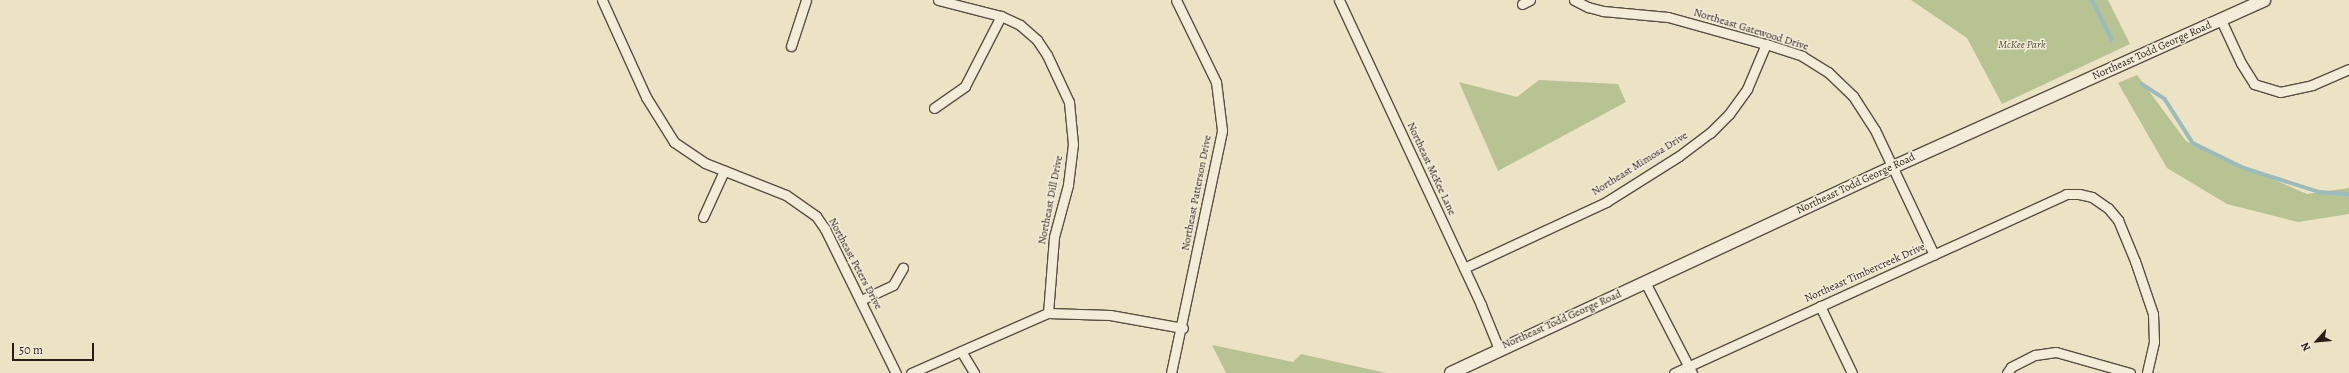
<!DOCTYPE html>
<style>
body{margin:0}
#map{position:relative;width:2349px;height:373px;overflow:hidden;background:#ece2c4;font-family:Alegreya,serif}
div>[style]{position:absolute}
.green>*{inset:0;background:#b8c394}
.stream>*{height:3.5px;margin:-1.75px;padding:0 1.75px;transform-origin:1.75px;border-radius:1.75px;background:#9abcbc}
.roads{filter:drop-shadow(1px 0 #5a4e43) drop-shadow(-1px 0 #5a4e43) drop-shadow(0 1px #5a4e43) drop-shadow(0 -1px #5a4e43)}
.minor>*{height:9px;margin:-4.5px;padding:0 4.5px;transform-origin:4.5px;border-radius:4.5px;background:#f3ecd9}
.secondary>*{height:12px;margin:-6px;padding:0 6px;transform-origin:6px;border-radius:6px;background:#f3ecd9}
span{translate:-50% -50%;white-space:nowrap;text-align:center;line-height:1.15;-webkit-text-stroke:3px #f3ecd9;paint-order:stroke}
.street-label{font-size:11px;color:#291d18}
.park-label{font-size:11px;color:#544f3d;font-style:italic}
.north{position:absolute;left:2297px;top:321px;width:40px;height:40px;-webkit-text-stroke:3px #f3ecd9;paint-order:stroke;rotate:243deg;font-size:11px;font-weight:700;line-height:16px;text-align:center;color:#291d18}
.north::after{content:'';display:block;margin:auto;width:14px;height:18px;background:#291d18;clip-path:polygon(50% 0,100% 100%,50% 72%,0 100%)}
.scale{position:absolute;left:12px;top:343px;width:82px;height:18px;box-sizing:border-box;border:2px solid #291d18;border-top:0;padding-left:5px;font-size:12px;line-height:14px;white-space:nowrap;color:#291d18;-webkit-text-stroke:3px #f3ecd9;paint-order:stroke}
</style>
<div id="map">
<div class="green">
<div style="clip-path:polygon(1911px 0,2108px 0,2130px 44px,2002px 104px,1967px 38px)"></div>
<div style="clip-path:polygon(2137px 75px,2186px 141px,2307px 194px,2349px 188px,2349px 214px,2298px 222px,2227px 204px,2167px 168px,2118px 83px)"></div>
<div style="clip-path:polygon(1539px 80px,1618px 84px,1626px 102px,1498px 171px,1459px 82px,1517px 97px)"></div>
<div style="clip-path:polygon(1212px 345px,1293px 362px,1301px 354px,1386px 373px,1226px 373px)"></div>
</div>
<div class="stream">
<div style="left:2092px;top:0;width:44px;rotate:62.9deg"></div>
<div style="left:2142px;top:84px;width:27px;rotate:33deg"></div>
<div style="left:2165px;top:99px;width:52px;rotate:57.5deg"></div>
<div style="left:2193px;top:143px;width:57px;rotate:26.1deg"></div>
<div style="left:2244px;top:168px;width:79px;rotate:17.7deg"></div>
<div style="left:2319px;top:192px;width:30px;rotate:4deg"></div>
</div>
<div class="roads">
<div class="minor">
<div style="left:602px;top:0;width:107px;rotate:65.6deg"></div>
<div style="left:646px;top:97px;width:53px;rotate:58.1deg"></div>
<div style="left:674px;top:142px;width:37px;rotate:34deg"></div>
<div style="left:705px;top:163px;width:87px;rotate:21.6deg"></div>
<div style="left:786px;top:195px;width:37px;rotate:35deg"></div>
<div style="left:816px;top:216px;width:16px;rotate:55deg"></div>
<div style="left:825px;top:229px;width:161px;rotate:63.8deg"></div>
<div style="left:938px;top:0;width:65px;rotate:14.3deg"></div>
<div style="left:1001px;top:16px;width:21px;rotate:25deg"></div>
<div style="left:1020px;top:25px;width:23px;rotate:41deg"></div>
<div style="left:1037px;top:40px;width:18px;rotate:56deg"></div>
<div style="left:1047px;top:55px;width:52px;rotate:64.9deg"></div>
<div style="left:1069px;top:102px;width:42px;rotate:84.6deg"></div>
<div style="left:1073px;top:144px;width:41px;rotate:97deg"></div>
<div style="left:1068px;top:185px;width:54px;rotate:105.1deg"></div>
<div style="left:1054px;top:237px;width:76px;rotate:94.5deg"></div>
<div style="left:1339px;top:0;width:336px;rotate:65deg"></div>
<div style="left:1481px;top:305px;width:48px;rotate:67.8deg"></div>
<div style="left:1574px;top:0;width:16px;rotate:27deg"></div>
<div style="left:1588px;top:7px;width:16px;rotate:15deg"></div>
<div style="left:1603px;top:11px;width:65px;rotate:5.3deg"></div>
<div style="left:1668px;top:17px;width:105px;rotate:15.5deg"></div>
<div style="left:1769px;top:45px;width:35px;rotate:18deg"></div>
<div style="left:1802px;top:56px;width:31px;rotate:32deg"></div>
<div style="left:1828px;top:72px;width:35px;rotate:44deg"></div>
<div style="left:1853px;top:96px;width:40px;rotate:57.1deg"></div>
<div style="left:1875px;top:130px;width:138px;rotate:64.7deg"></div>
<div style="left:1522px;top:4px;width:9px;rotate:-27deg"></div>
<div style="left:2221px;top:20px;width:47px;rotate:65.1deg"></div>
<div style="left:2241px;top:63px;width:25px;rotate:58deg"></div>
<div style="left:2254px;top:84px;width:27px;rotate:17deg"></div>
<div style="left:2280px;top:92px;width:33px;rotate:-12deg"></div>
<div style="left:2312px;top:85px;width:40px;rotate:-23.4deg"></div>
<div style="left:791px;top:46px;width:48px;rotate:-71.9deg"></div>
<div style="left:934px;top:108px;width:38px;rotate:-35deg"></div>
<div style="left:965px;top:86px;width:79px;rotate:-62.8deg"></div>
<div style="left:703px;top:217px;width:51px;rotate:-65.5deg"></div>
<div style="left:1464px;top:268px;width:157px;rotate:-24.9deg"></div>
<div style="left:1606px;top:202px;width:86px;rotate:-32.2deg"></div>
<div style="left:1679px;top:156px;width:39px;rotate:-37deg"></div>
<div style="left:1710px;top:133px;width:27px;rotate:-45deg"></div>
<div style="left:1729px;top:114px;width:31px;rotate:-54deg"></div>
<div style="left:1747px;top:89px;width:49px;rotate:-67.1deg"></div>
<div style="left:1645px;top:282px;width:102px;rotate:62.7deg"></div>
<div style="left:861px;top:300px;width:35px;rotate:-25deg"></div>
<div style="left:893px;top:285px;width:20px;rotate:-60deg"></div>
<div style="left:1820px;top:306px;width:74px;rotate:64.5deg"></div>
<div style="left:961px;top:351px;width:26px;rotate:59deg"></div>
<div style="left:911px;top:373px;width:150px;rotate:-23.7deg"></div>
<div style="left:1048px;top:313px;width:62px;rotate:1.8deg"></div>
<div style="left:1110px;top:315px;width:74px;rotate:10.1deg"></div>
<div style="left:1171px;top:373px;width:248px;rotate:-78.1deg"></div>
<div style="left:1222px;top:130px;width:48px;rotate:-97.1deg"></div>
<div style="left:1216px;top:82px;width:91px;rotate:-116deg"></div>
<div style="left:1674px;top:373px;width:431px;rotate:-24.5deg"></div>
<div style="left:2066px;top:194px;width:13px"></div>
<div style="left:2079px;top:194px;width:13px;rotate:13deg"></div>
<div style="left:2092px;top:197px;width:19px;rotate:35deg"></div>
<div style="left:2108px;top:208px;width:16px;rotate:50deg"></div>
<div style="left:2118px;top:220px;width:44px;rotate:67.5deg"></div>
<div style="left:2135px;top:261px;width:56px;rotate:71.2deg"></div>
<div style="left:2153px;top:314px;width:28px;rotate:88deg"></div>
<div style="left:2154px;top:342px;width:32px;rotate:103deg"></div>
<div style="left:2007px;top:373px;width:7px;rotate:-56deg"></div>
<div style="left:2011px;top:367px;width:27px;rotate:-27deg"></div>
<div style="left:2035px;top:355px;width:21px;rotate:-8deg"></div>
<div style="left:2056px;top:352px;width:77px;rotate:15.8deg"></div>
</div>
<div class="secondary">
<div style="left:1451px;top:373px;width:488px;rotate:-25deg"></div>
<div style="left:1893px;top:167px;width:407px;rotate:-24.2deg"></div>
</div>
</div>
<div class="street-label">
<span style="left:1751px;top:30px;rotate:17deg">Northeast Gatewood Drive</span>
<span style="left:2152px;top:51px;rotate:-24deg">Northeast Todd George Road</span>
<span style="left:1640px;top:164px;rotate:-32deg">Northeast Mimosa Drive</span>
<span style="left:1431px;top:169px;rotate:65deg">Northeast McKee Lane</span>
<span style="left:1856px;top:184px;rotate:-25deg">Northeast Todd George Road</span>
<span style="left:1197px;top:193px;rotate:-79deg">Northeast Patterson Drive</span>
<span style="left:1051px;top:200px;rotate:-79deg">Northeast Dill Drive</span>
<span style="left:855px;top:264px;rotate:62deg">Northeast Peters Drive</span>
<span style="left:1865px;top:273px;rotate:-24deg">Northeast Timbercreek Drive</span>
<span style="left:1562px;top:320px;rotate:-24deg">Northeast Todd George Road</span>
</div>
<div class="park-label">
<span style="left:2022px;top:45px">McKee Park</span>
</div>
<div class="north">N</div>
<div class="scale">50 m</div>
</div>
